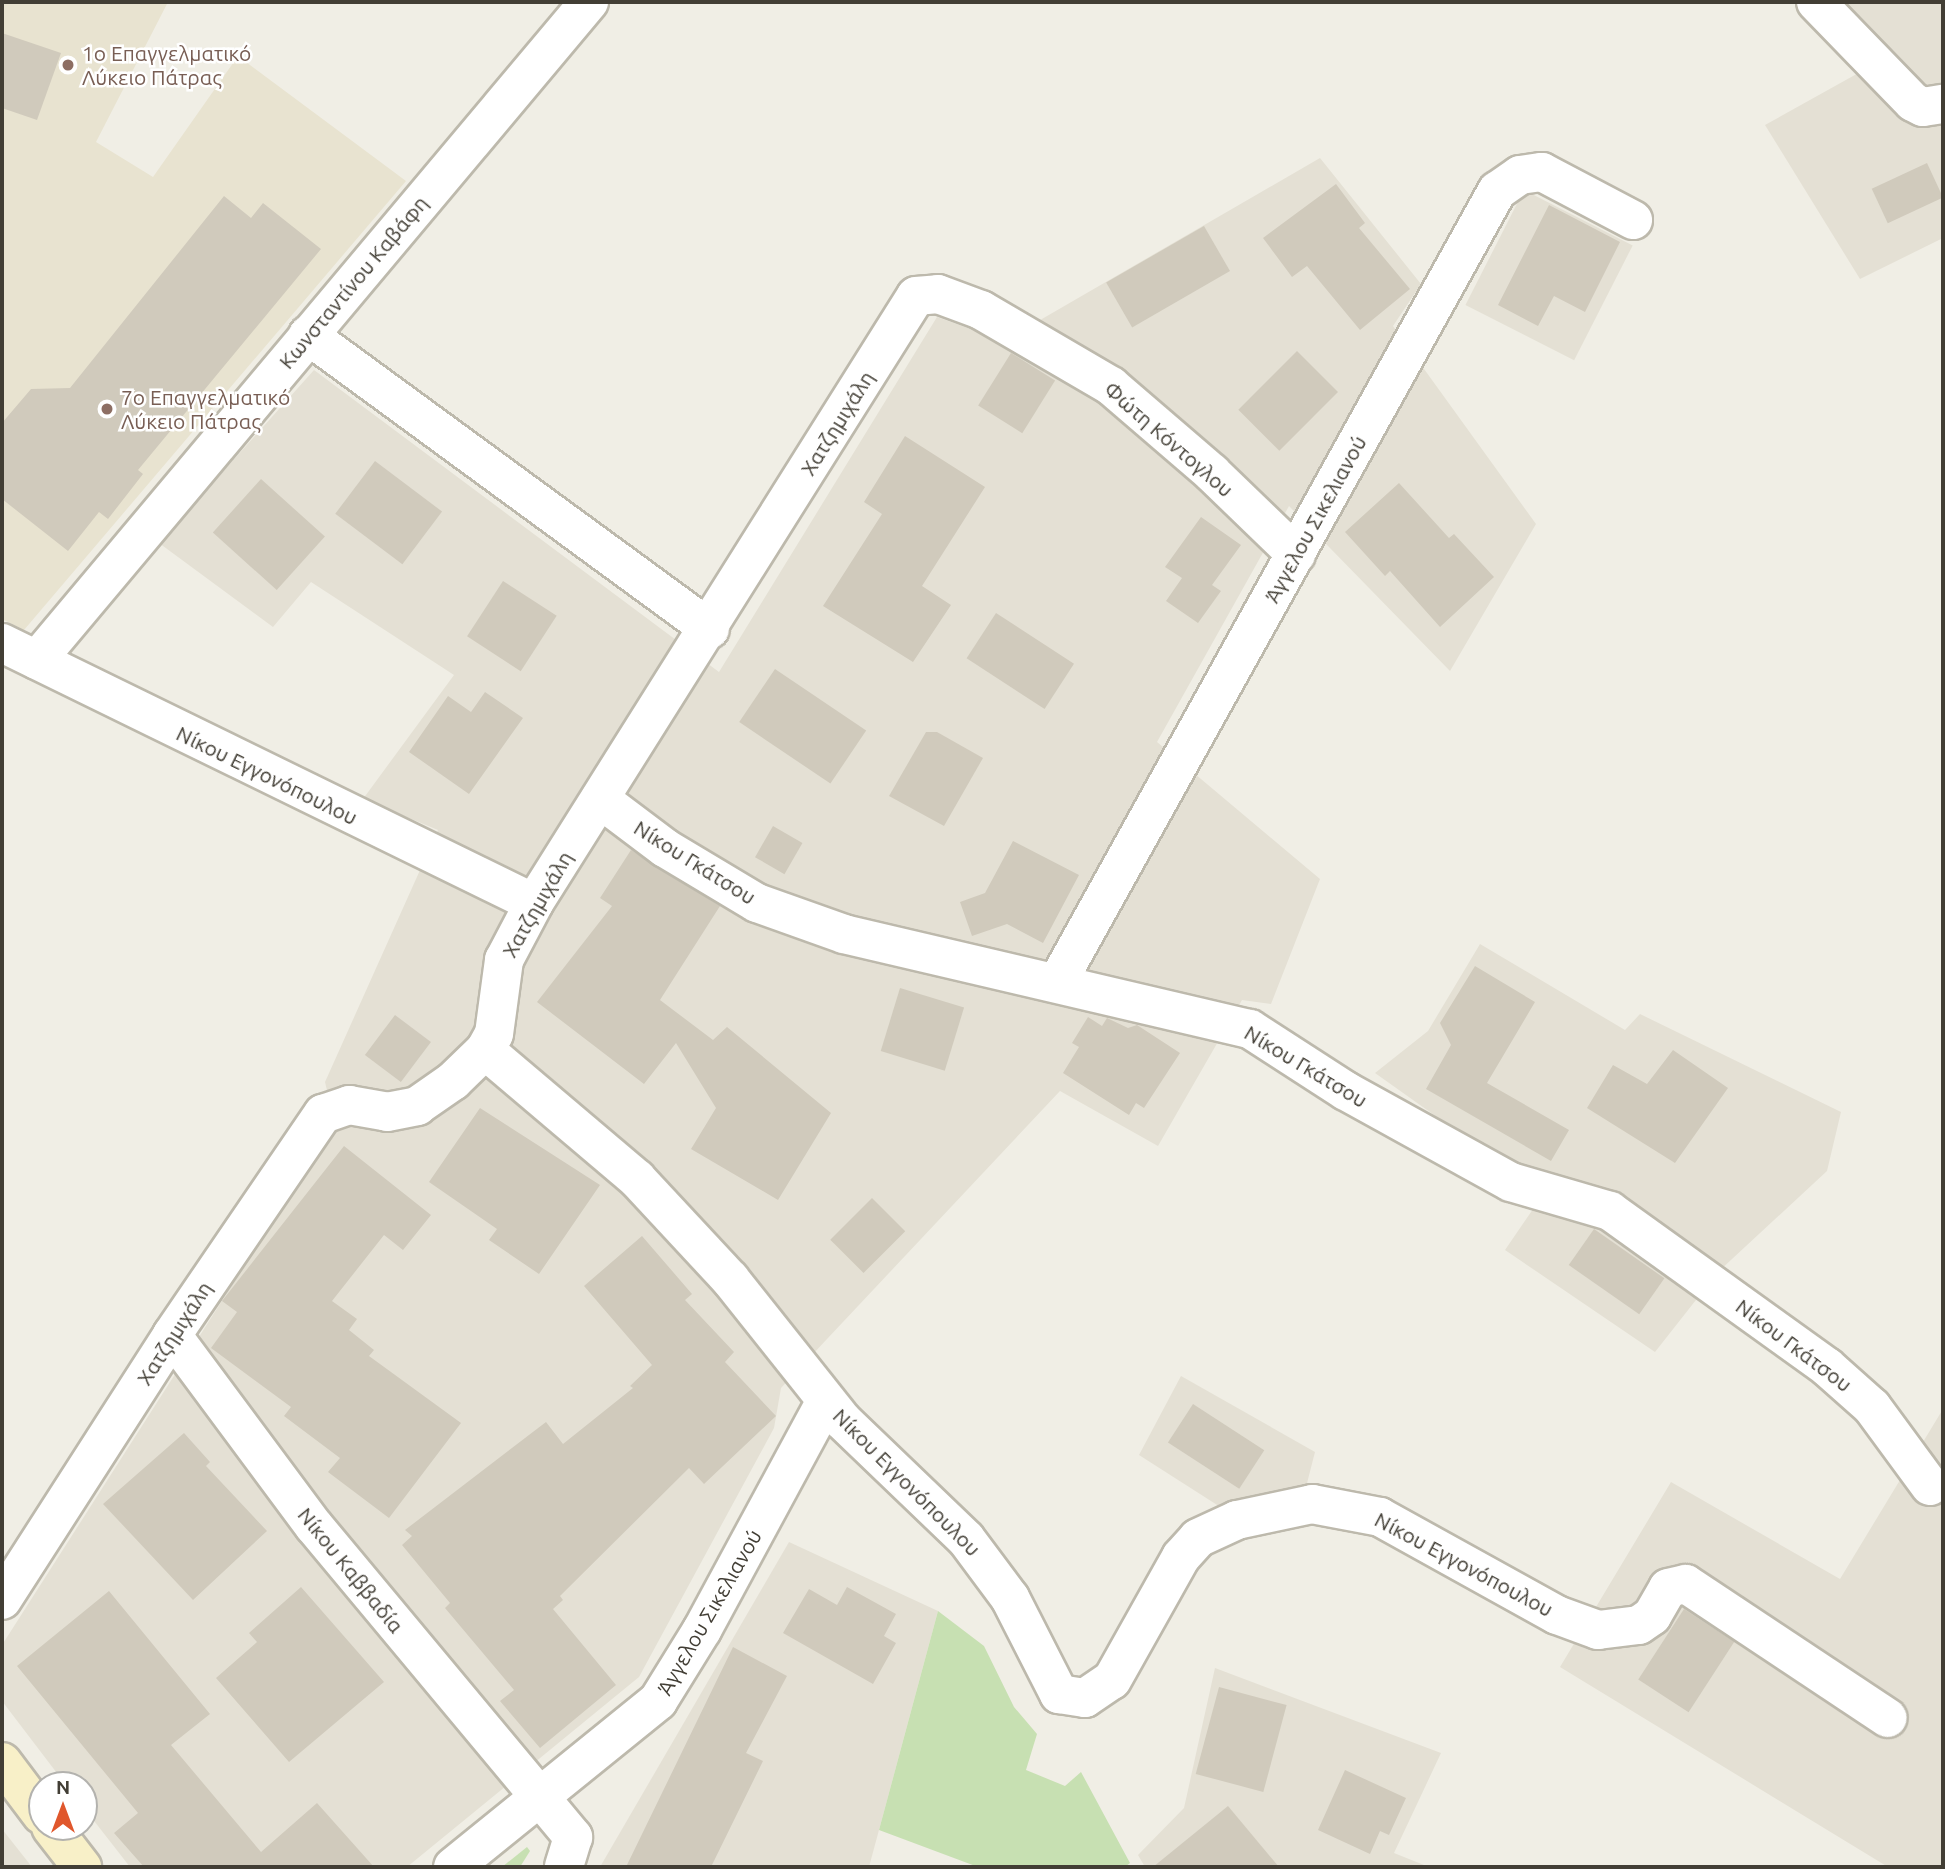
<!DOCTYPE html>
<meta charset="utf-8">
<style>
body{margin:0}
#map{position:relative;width:1945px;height:1869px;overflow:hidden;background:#f0eee5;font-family:Ubuntu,sans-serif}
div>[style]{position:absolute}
.residential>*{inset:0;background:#e4e0d4;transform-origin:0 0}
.education>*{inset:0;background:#e8e3d0}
.green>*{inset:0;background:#c7e0b2}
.building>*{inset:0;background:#d0cabc;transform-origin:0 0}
.roads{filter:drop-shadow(2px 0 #bdb9ac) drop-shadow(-2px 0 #bdb9ac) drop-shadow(0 2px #bdb9ac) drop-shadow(0 -2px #bdb9ac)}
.street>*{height:38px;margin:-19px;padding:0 19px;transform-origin:19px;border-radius:19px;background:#fff}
.secondary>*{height:38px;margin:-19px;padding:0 19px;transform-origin:19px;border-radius:19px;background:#f8f0c8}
.dots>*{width:19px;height:19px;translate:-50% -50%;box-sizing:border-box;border:4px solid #fff;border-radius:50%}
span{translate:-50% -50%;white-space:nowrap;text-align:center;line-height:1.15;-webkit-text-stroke:5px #fff;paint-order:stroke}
.education-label{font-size:21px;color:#785e54}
.left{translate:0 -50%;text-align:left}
.street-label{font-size:21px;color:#423e35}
.frame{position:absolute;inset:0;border:4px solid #423e35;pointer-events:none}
.north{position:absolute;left:28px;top:1771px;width:70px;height:70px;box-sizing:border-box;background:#fff;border:2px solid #b3b2ae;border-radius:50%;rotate:0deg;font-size:19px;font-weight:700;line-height:28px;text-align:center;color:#423e35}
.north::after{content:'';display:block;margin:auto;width:24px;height:32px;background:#e0572c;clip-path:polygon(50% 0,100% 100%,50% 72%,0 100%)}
</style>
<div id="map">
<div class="residential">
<div style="clip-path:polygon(1844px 2px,1943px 2px,1943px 88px,1931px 91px,1908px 73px)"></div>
<div style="clip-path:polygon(1862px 71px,1943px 119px,1943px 238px,1860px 279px,1765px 125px)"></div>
<div style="clip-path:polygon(1320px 158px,1421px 284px,1393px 326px,1536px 524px,1450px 671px,1289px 506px,1157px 742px,1320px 879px,1271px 1004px,1242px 1000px,1158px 1146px,1060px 1091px,781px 1388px,774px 1428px,639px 1677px,407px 1867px,130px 1867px,84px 1808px,84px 1785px,66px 1785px,2px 1701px,2px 1645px,335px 1124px,325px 1082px,438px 830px,363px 799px,454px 675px,311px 582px,273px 627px,159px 543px,314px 370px,719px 672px,937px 317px,1004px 341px)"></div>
<div style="left:1524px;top:190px;width:122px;height:129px;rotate:27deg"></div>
<div style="clip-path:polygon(1480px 944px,1625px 1030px,1640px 1014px,1841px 1112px,1827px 1171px,1718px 1272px,1655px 1352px,1505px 1250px,1544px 1193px,1375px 1073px,1428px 1031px)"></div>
<div style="clip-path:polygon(1181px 1376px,1315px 1452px,1306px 1487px,1225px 1510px,1139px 1455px)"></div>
<div style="clip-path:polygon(1943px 1409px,1943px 1867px,1888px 1867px,1560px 1667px,1671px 1482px,1840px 1579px)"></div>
<div style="clip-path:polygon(789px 1542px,938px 1611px,869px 1867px,600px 1867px)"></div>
<div style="clip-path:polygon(1215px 1668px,1441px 1753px,1394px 1853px,1429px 1867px,1145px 1867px,1138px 1855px,1184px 1808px)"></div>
<div style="clip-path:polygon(2px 1829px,32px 1867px,2px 1867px)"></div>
</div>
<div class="education">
<div style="clip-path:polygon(2px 2px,168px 2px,96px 142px,153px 177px,238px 56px,406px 181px,24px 630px,2px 619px)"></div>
</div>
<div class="green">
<div style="clip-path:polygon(938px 1611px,984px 1646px,1014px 1707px,1037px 1734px,1026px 1770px,1065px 1786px,1081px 1772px,1130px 1863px,1125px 1867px,978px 1867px,879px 1830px)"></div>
<div style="clip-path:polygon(527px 1847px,530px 1851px,520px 1867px,502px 1867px)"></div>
</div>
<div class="building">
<div style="clip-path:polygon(2px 33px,61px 53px,37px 120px,2px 108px)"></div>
<div style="left:1927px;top:163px;width:38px;height:61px;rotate:65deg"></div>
<div style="clip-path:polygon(1336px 184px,1365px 223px,1359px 228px,1410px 289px,1360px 330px,1307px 266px,1292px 277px,1263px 238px)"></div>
<div style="clip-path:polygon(224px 196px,251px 218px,263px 203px,321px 249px,138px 470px,143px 474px,108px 519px,99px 512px,68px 551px,2px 499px,2px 423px,31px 389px,70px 388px)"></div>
<div style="clip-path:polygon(1549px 205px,1620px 242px,1585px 312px,1554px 296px,1538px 326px,1498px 305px)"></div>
<div style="left:1204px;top:226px;width:52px;height:113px;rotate:60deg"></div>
<div style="left:1297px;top:351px;width:58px;height:83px;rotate:45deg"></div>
<div style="left:1011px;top:353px;width:52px;height:62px;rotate:32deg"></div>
<div style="clip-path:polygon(905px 436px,985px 487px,922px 586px,951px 605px,913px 662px,823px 606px,882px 514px,864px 502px)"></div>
<div style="left:375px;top:461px;width:84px;height:66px;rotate:37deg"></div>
<div style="left:261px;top:479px;width:86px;height:72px;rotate:42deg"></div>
<div style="clip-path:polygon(1399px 483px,1449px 538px,1454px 534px,1494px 577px,1440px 627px,1390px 571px,1385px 576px,1345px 532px)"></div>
<div style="clip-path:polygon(1201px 517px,1241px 545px,1212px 585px,1221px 591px,1198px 623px,1166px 601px,1182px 578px,1165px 567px)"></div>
<div style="left:503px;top:581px;width:64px;height:66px;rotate:33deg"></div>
<div style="left:996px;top:613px;width:93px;height:54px;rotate:33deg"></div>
<div style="left:775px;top:669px;width:110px;height:64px;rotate:34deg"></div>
<div style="clip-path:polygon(485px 692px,523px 718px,469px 794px,409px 752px,448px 696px,471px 712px)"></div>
<div style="clip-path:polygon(926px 732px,937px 732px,983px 758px,944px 826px,889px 796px)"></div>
<div style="left:773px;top:826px;width:34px;height:36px;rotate:30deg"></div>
<div style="clip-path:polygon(1013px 841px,1079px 875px,1043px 943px,1007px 924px,972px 936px,960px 902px,985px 893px)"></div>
<div style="clip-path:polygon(631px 850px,720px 906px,660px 1000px,713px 1040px,727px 1027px,831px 1113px,778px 1200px,691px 1149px,716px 1108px,676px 1043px,644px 1084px,537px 1002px,612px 906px,600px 898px)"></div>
<div style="clip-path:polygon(1475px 966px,1535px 1002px,1487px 1083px,1569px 1130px,1551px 1161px,1426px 1089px,1451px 1045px,1440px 1023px)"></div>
<div style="left:900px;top:988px;width:67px;height:66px;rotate:17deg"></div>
<div style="left:395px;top:1015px;width:45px;height:50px;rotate:37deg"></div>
<div style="clip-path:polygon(1088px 1017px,1102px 1026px,1107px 1018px,1128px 1028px,1137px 1025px,1180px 1053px,1144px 1108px,1136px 1103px,1129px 1115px,1063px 1073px,1079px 1047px,1072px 1043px)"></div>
<div style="clip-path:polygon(1673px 1050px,1728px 1088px,1675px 1163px,1587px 1108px,1613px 1065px,1647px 1084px)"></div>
<div style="clip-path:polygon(480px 1108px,600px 1185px,539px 1274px,489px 1240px,497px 1229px,429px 1182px)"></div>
<div style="clip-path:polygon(344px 1146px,431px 1215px,403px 1250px,384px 1235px,332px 1301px,357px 1319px,349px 1330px,374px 1350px,369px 1356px,461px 1423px,389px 1518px,328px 1472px,340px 1458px,284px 1416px,291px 1407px,211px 1348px,237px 1312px,222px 1301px)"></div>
<div style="left:872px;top:1198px;width:47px;height:59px;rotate:45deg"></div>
<div style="left:1594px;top:1229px;width:86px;height:44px;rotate:35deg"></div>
<div style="clip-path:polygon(642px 1236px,692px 1294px,685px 1300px,734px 1352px,725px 1362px,776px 1416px,704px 1484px,689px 1468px,560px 1596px,563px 1600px,553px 1609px,616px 1685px,540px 1748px,500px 1701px,514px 1690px,445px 1608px,450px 1603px,402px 1545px,412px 1536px,405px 1530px,546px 1422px,563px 1444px,633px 1388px,630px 1386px,652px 1365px,584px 1286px)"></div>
<div style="left:1193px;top:1404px;width:85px;height:46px;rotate:33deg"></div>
<div style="clip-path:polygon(184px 1433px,210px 1462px,206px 1466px,267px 1531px,193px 1600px,103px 1504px)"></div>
<div style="clip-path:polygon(301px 1587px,384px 1682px,289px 1762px,216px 1678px,257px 1642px,249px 1633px)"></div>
<div style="clip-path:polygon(847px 1587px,896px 1614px,884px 1636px,896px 1643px,873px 1684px,783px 1633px,809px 1589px,837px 1605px)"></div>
<div style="clip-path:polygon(109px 1591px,210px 1714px,171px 1745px,261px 1852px,317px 1803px,374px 1867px,144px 1867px,114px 1833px,138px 1813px,17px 1666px)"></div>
<div style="left:1684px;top:1609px;width:60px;height:84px;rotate:33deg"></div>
<div style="clip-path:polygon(733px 1647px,787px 1676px,746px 1753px,763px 1761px,711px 1867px,626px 1867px)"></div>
<div style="left:1219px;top:1687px;width:70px;height:90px;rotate:15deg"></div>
<div style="clip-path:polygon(1345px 1770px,1406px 1798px,1389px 1835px,1380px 1831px,1370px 1854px,1318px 1830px)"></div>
<div style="clip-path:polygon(1228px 1806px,1279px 1867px,1153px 1867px)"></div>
</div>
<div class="roads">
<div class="street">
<div style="left:1816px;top:2px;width:139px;rotate:45.9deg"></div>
<div style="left:1913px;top:102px;width:11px;rotate:27deg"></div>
<div style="left:1923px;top:107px;width:20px;rotate:-9deg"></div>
<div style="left:308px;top:335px;width:498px;rotate:36.2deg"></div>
<div style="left:2px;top:643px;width:592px;rotate:26.05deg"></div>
<div style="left:37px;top:660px;width:859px;rotate:-50.01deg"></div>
<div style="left:600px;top:799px;width:81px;rotate:37deg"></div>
<div style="left:665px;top:848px;width:107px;rotate:30.9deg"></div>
<div style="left:757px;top:903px;width:92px;rotate:19.6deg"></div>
<div style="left:844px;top:934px;width:417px;rotate:13.2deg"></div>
<div style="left:1250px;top:1029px;width:114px;rotate:32.9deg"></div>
<div style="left:1346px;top:1091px;width:188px;rotate:28.9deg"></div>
<div style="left:1511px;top:1182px;width:103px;rotate:16.3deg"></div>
<div style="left:1610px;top:1211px;width:267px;rotate:35.7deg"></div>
<div style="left:1827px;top:1367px;width:60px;rotate:41.6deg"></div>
<div style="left:1872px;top:1407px;width:98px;rotate:53.7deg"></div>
<div style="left:1058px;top:981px;width:904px;rotate:-60.94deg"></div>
<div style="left:1497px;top:191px;width:28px;rotate:-35deg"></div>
<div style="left:1520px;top:175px;width:22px;rotate:-8deg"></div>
<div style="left:1542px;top:172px;width:103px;rotate:27.8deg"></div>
<div style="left:485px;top:1050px;width:199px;rotate:40.3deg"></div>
<div style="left:637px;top:1179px;width:137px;rotate:47.1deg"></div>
<div style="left:730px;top:1279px;width:181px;rotate:51.5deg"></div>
<div style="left:843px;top:1421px;width:170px;rotate:43.8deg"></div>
<div style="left:966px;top:1539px;width:74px;rotate:53.3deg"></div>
<div style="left:1010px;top:1598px;width:108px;rotate:63deg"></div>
<div style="left:1059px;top:1694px;width:26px;rotate:9deg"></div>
<div style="left:1085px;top:1698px;width:32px;rotate:-34deg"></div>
<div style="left:1112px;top:1680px;width:141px;rotate:-60.7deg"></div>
<div style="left:1181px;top:1557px;width:25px;rotate:-48deg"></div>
<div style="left:1198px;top:1538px;width:43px;rotate:-24.8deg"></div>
<div style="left:1237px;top:1520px;width:77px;rotate:-12deg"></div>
<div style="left:1312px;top:1504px;width:69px;rotate:10.8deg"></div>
<div style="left:1380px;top:1517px;width:202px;rotate:29deg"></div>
<div style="left:1557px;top:1615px;width:44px;rotate:20.1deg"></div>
<div style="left:1598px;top:1630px;width:41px;rotate:-7deg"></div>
<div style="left:1639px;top:1625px;width:16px;rotate:-35deg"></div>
<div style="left:1652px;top:1616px;width:32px;rotate:-60deg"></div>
<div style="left:1668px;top:1588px;width:18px;rotate:-13deg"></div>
<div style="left:1686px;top:1584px;width:242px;rotate:33.6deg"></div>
<div style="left:172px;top:1335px;width:238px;rotate:53.4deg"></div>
<div style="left:314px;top:1526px;width:405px;rotate:50.2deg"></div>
<div style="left:573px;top:1837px;width:31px;rotate:107deg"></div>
<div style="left:2px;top:1600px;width:315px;rotate:-57.3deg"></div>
<div style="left:172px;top:1335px;width:268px;rotate:-55.7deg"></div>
<div style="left:323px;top:1114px;width:28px;rotate:-19deg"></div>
<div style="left:349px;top:1105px;width:39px;rotate:10deg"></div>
<div style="left:387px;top:1112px;width:31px;rotate:-11deg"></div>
<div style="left:417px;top:1106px;width:44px;rotate:-34.8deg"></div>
<div style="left:453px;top:1081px;width:45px;rotate:-44.1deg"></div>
<div style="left:485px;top:1050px;width:18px;rotate:-61deg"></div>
<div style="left:494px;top:1034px;width:75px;rotate:-82.3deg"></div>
<div style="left:504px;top:960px;width:64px;rotate:-62.2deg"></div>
<div style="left:534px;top:903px;width:717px;rotate:-57.82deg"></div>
<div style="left:916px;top:296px;width:22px;rotate:-5deg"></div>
<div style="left:938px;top:294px;width:46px;rotate:20.4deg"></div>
<div style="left:981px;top:310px;width:151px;rotate:30.3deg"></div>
<div style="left:1111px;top:386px;width:133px;rotate:40.7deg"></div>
<div style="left:1212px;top:473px;width:117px;rotate:44deg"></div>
<div style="left:453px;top:1867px;width:264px;rotate:-39deg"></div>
<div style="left:658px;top:1701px;width:84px;rotate:-58.2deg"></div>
<div style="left:702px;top:1630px;width:260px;rotate:-61.6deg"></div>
</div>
<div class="secondary">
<div style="left:2px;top:1762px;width:66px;rotate:53deg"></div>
<div style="left:51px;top:1827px;width:51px;rotate:52.2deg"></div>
</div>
</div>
<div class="dots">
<div style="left:68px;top:65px;background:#8d6e63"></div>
<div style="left:107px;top:409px;background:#8d6e63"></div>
</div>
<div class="education-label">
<span class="left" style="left:82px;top:65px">1o Επαγγελματικό<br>Λύκειο Πάτρας</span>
<span class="left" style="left:121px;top:409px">7ο Επαγγελματικό<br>Λύκειο Πάτρας</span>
</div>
<div class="street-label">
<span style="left:353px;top:282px;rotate:-50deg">Κωνσταντίνου Καβάφη</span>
<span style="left:837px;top:423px;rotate:-58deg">Χατζημιχάλη</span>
<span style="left:1169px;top:439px;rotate:41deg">Φώτη Κόντογλου</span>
<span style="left:1315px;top:519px;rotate:-61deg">Άγγελου Σικελιανού</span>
<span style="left:267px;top:775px;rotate:26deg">Νίκου Εγγονόπουλου</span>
<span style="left:695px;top:862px;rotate:32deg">Νίκου Γκάτσου</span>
<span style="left:537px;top:904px;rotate:-60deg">Χατζημιχάλη</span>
<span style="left:1306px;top:1066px;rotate:31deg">Νίκου Γκάτσου</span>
<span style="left:174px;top:1333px;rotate:-57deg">Χατζημιχάλη</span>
<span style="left:1794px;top:1345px;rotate:37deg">Νίκου Γκάτσου</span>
<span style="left:907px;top:1482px;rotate:45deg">Νίκου Εγγονόπουλου</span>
<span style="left:1464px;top:1564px;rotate:28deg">Νίκου Εγγονόπουλου</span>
<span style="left:351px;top:1570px;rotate:51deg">Νίκου Καββαδία</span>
<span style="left:709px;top:1612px;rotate:-60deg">Άγγελου Σικελιανού</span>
</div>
<div class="frame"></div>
<div class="north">N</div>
</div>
